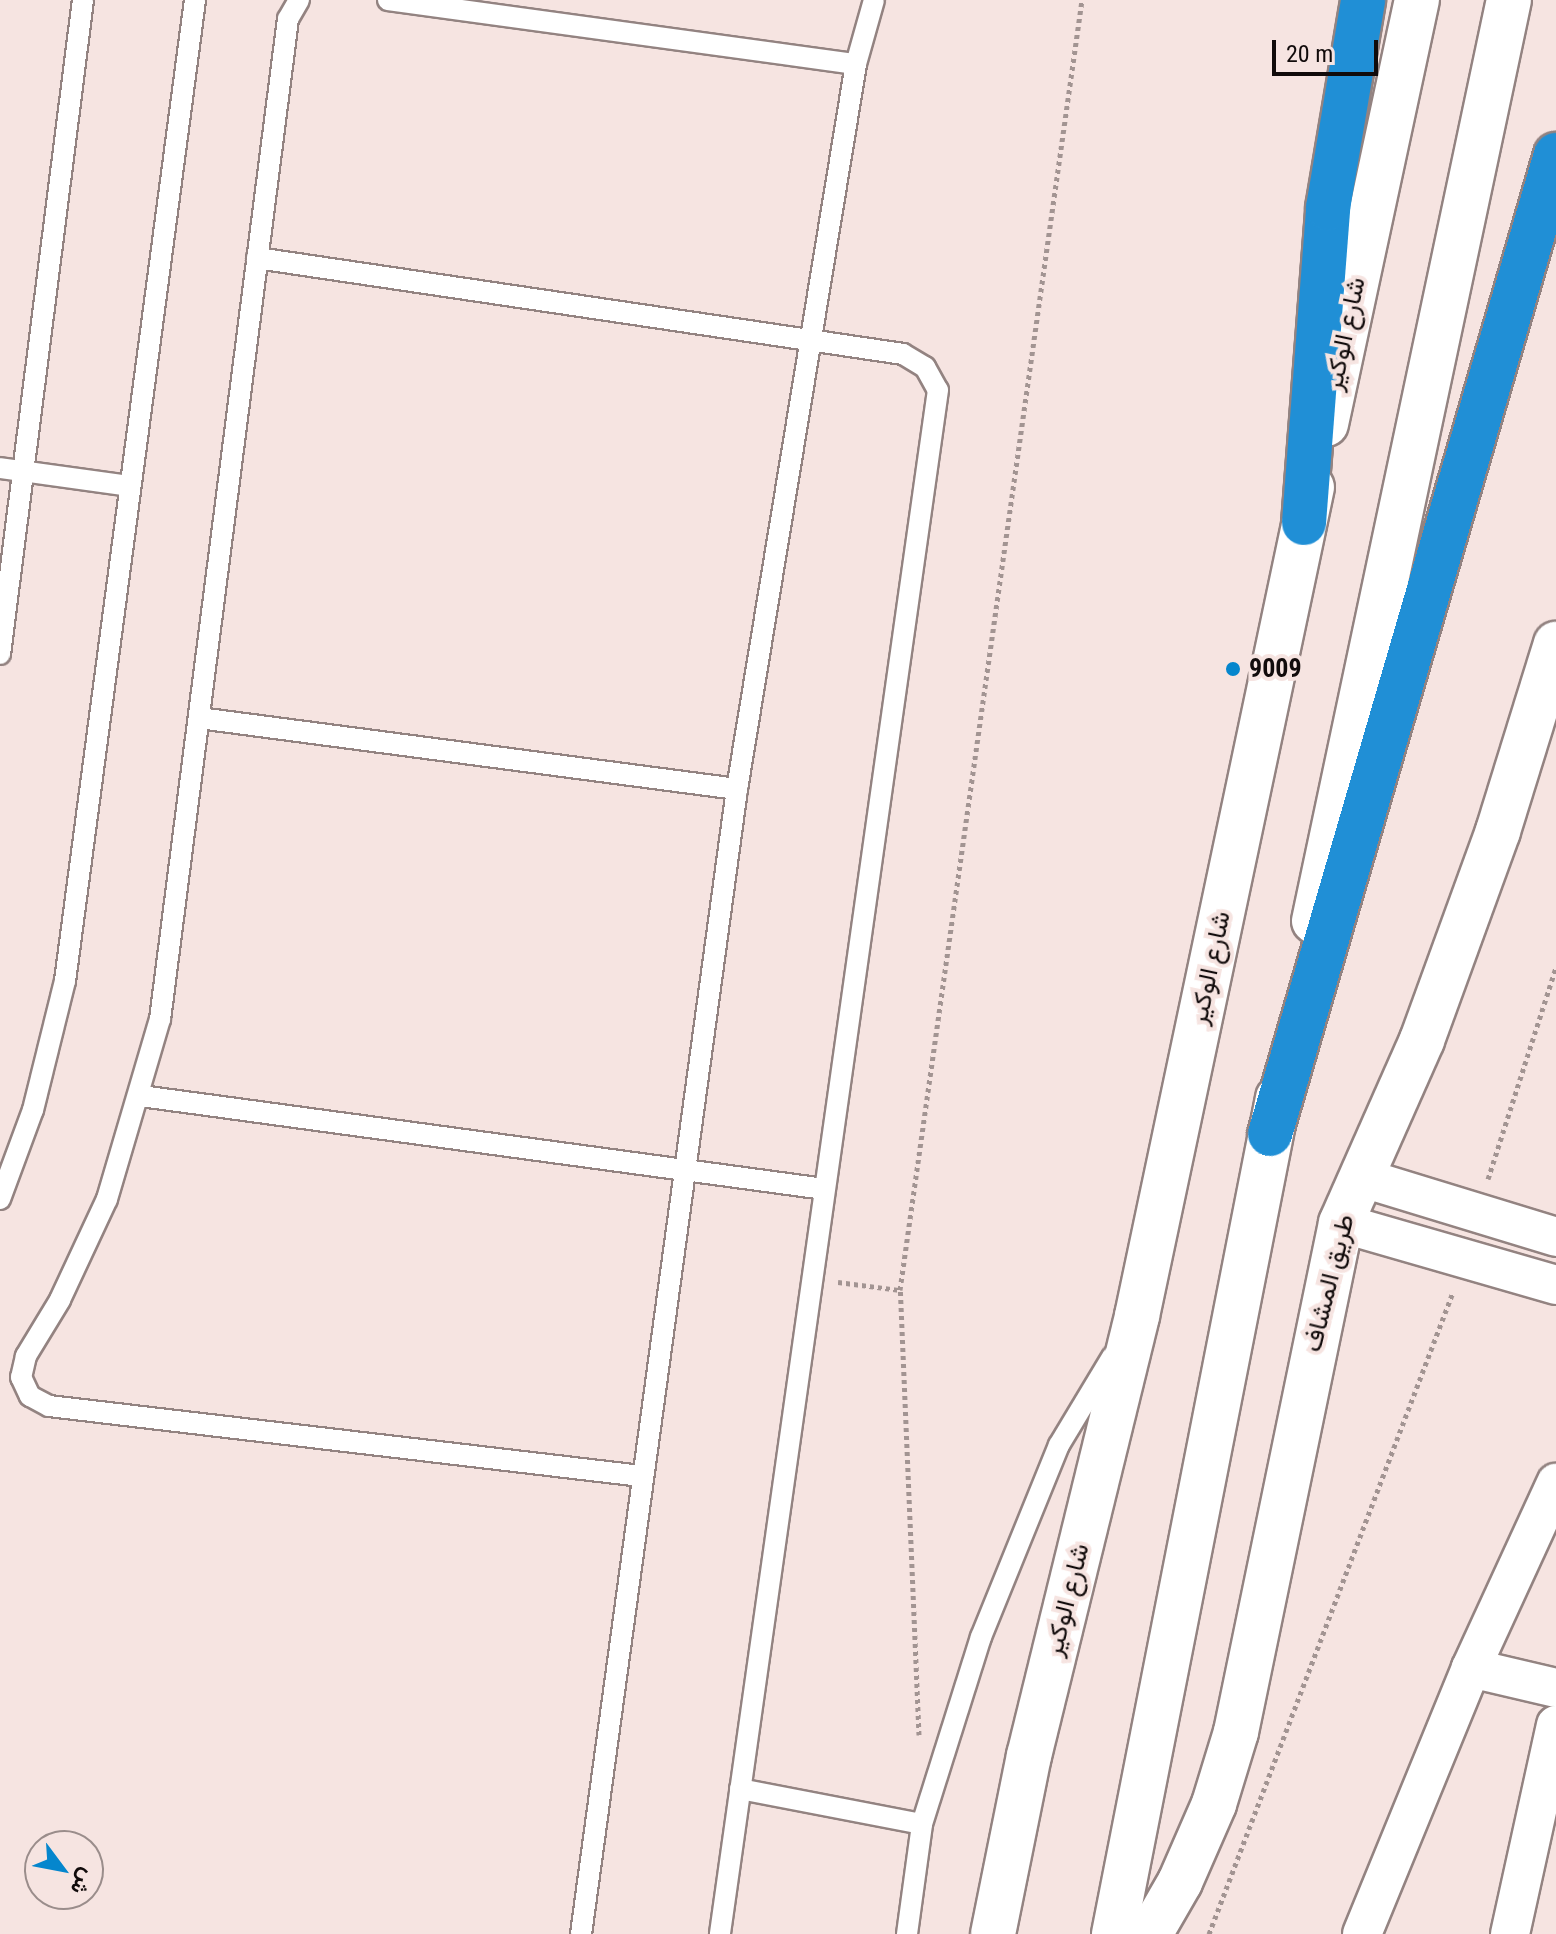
<!DOCTYPE html>
<meta charset="utf-8">
<style>
body{margin:0}
#map{position:relative;width:1556px;height:1934px;overflow:hidden;background:#f6e4e1;font-family:"Roboto Condensed",Vazirmatn,sans-serif}
div>[style]{position:absolute}
.path>*{height:5px;margin-top:-2.5px;transform-origin:0;background:repeating-linear-gradient(90deg,#a29492 0 4px,transparent 0 8px)}
.roads{filter:drop-shadow(2px 0 #938381) drop-shadow(-2px 0 #938381) drop-shadow(0 2px #938381) drop-shadow(0 -2px #938381)}
.lane>*{height:20px;margin:-10px;padding:0 10px;transform-origin:10px;border-radius:10px;background:#fff}
.street>*{height:38px;margin:-19px;padding:0 19px;transform-origin:19px;border-radius:19px;background:#fff}
.secondary>*{height:44px;margin:-22px;padding:0 22px;transform-origin:22px;border-radius:22px;background:#fff}
.highway>*{height:44px;margin:-22px;padding:0 22px;transform-origin:22px;border-radius:22px;background:#208fd6}
.dots>*{width:22px;height:22px;translate:-50% -50%;box-sizing:border-box;border:4px solid #f6e4e1;border-radius:50%}
span{translate:-50% -50%;white-space:nowrap;text-align:center;line-height:1.15;-webkit-text-stroke:8px #f6e4e1;paint-order:stroke}
.street-label{font-size:26px;color:#110b0b}
.poi-label{font-size:26px;color:#110b0b;font-weight:700}
.left{translate:0 -50%;text-align:left}
.north{position:absolute;left:24px;top:1830px;width:80px;height:80px;box-sizing:border-box;background:#f6e4e1;border:2px solid #9a8d8b;border-radius:50%;rotate:122deg;font-size:22px;font-weight:700;line-height:32px;text-align:center;color:#110b0b}
.north::after{content:'';display:block;margin:auto;width:28px;height:36px;background:#0586cd;clip-path:polygon(50% 0,100% 100%,50% 72%,0 100%)}
.scale{position:absolute;left:1272px;top:40px;width:106px;height:36px;box-sizing:border-box;border:4px solid #110b0b;border-top:0;padding-left:10px;font-size:24px;line-height:28px;white-space:nowrap;color:#110b0b;-webkit-text-stroke:6px #f6e4e1;paint-order:stroke}
</style>
<div id="map">
<div class="path">
<div style="left:1488px;top:1179px;width:223px;rotate:-72.2deg"></div>
<div style="left:838px;top:1282px;width:63px;rotate:7.4deg"></div>
<div style="left:919px;top:1735px;width:445px;rotate:-92.4deg"></div>
<div style="left:900px;top:1290px;width:1303px;rotate:-81.97deg"></div>
<div style="left:1209px;top:1934px;width:687px;rotate:-69.19deg"></div>
</div>
<div class="roads">
<div class="lane">
<div style="left:299px;top:0;width:22px;rotate:120deg"></div>
<div style="left:288px;top:19px;width:1008px;rotate:97.29deg"></div>
<div style="left:160px;top:1019px;width:188px;rotate:106.4deg"></div>
<div style="left:107px;top:1199px;width:111px;rotate:115deg"></div>
<div style="left:60px;top:1300px;width:66px;rotate:121.3deg"></div>
<div style="left:26px;top:1356px;width:22px;rotate:103deg"></div>
<div style="left:21px;top:1377px;width:21px;rotate:65deg"></div>
<div style="left:30px;top:1396px;width:21px;rotate:28deg"></div>
<div style="left:49px;top:1406px;width:596px;rotate:6.74deg"></div>
<div style="left:388px;top:0;width:472px;rotate:7.8deg"></div>
<div style="left:257px;top:258px;width:653px;rotate:8.45deg"></div>
<div style="left:903px;top:354px;width:26px;rotate:31deg"></div>
<div style="left:925px;top:367px;width:26px;rotate:61deg"></div>
<div style="left:938px;top:390px;width:1559px;rotate:98.04deg"></div>
<div style="left:0;top:468px;width:131px;rotate:7.9deg"></div>
<div style="left:0;top:654px;width:659px;rotate:-82.77deg"></div>
<div style="left:199px;top:718px;width:543px;rotate:7.52deg"></div>
<div style="left:141px;top:1096px;width:689px;rotate:7.75deg"></div>
<div style="left:0;top:1199px;width:95px;rotate:-69.7deg"></div>
<div style="left:33px;top:1110px;width:133px;rotate:-76.1deg"></div>
<div style="left:65px;top:981px;width:990px;rotate:-82.45deg"></div>
<div style="left:740px;top:1789px;width:185px;rotate:10.9deg"></div>
<div style="left:581px;top:1934px;width:1156px;rotate:-82.24deg"></div>
<div style="left:737px;top:789px;width:735px;rotate:-80.68deg"></div>
<div style="left:856px;top:64px;width:66px;rotate:-74.3deg"></div>
<div style="left:907px;top:1934px;width:111px;rotate:-82.2deg"></div>
<div style="left:922px;top:1824px;width:196px;rotate:-72.5deg"></div>
<div style="left:981px;top:1637px;width:207px;rotate:-67.9deg"></div>
<div style="left:1059px;top:1445px;width:103px;rotate:-58.9deg"></div>
</div>
<div class="street">
<div style="left:1360px;top:1177px;width:205px;rotate:17deg"></div>
<div style="left:1341px;top:1223px;width:224px;rotate:16.1deg"></div>
<div style="left:1471px;top:1668px;width:87px;rotate:13.2deg"></div>
<div style="left:1362px;top:1934px;width:287px;rotate:-67.7deg"></div>
<div style="left:1471px;top:1668px;width:204px;rotate:-65.3deg"></div>
<div style="left:1510px;top:1934px;width:214px;rotate:-77.6deg"></div>
</div>
<div class="secondary">
<div style="left:1326px;top:424px;width:434px;rotate:-77.9deg"></div>
<div style="left:1314px;top:921px;width:941px;rotate:-78.05deg"></div>
<div style="left:993px;top:1934px;width:182px;rotate:-78.6deg"></div>
<div style="left:1029px;top:1756px;width:453px;rotate:-76.2deg"></div>
<div style="left:1137px;top:1316px;width:847px;rotate:-78.08deg"></div>
<div style="left:1114px;top:1934px;width:852px;rotate:-78.9deg"></div>
<div style="left:1150px;top:1934px;width:60px;rotate:-60deg"></div>
<div style="left:1180px;top:1882px;width:85px;rotate:-66.4deg"></div>
<div style="left:1214px;top:1804px;width:75px;rotate:-73deg"></div>
<div style="left:1236px;top:1732px;width:520px;rotate:-78.34deg"></div>
<div style="left:1341px;top:1223px;width:200px;rotate:-66.1deg"></div>
<div style="left:1422px;top:1040px;width:222px;rotate:-70deg"></div>
<div style="left:1498px;top:831px;width:196px;rotate:-72.8deg"></div>
</div>
<div class="highway">
<div style="left:1304px;top:523px;width:316px;rotate:-85.6deg"></div>
<div style="left:1328px;top:208px;width:211px;rotate:-80.4deg"></div>
<div style="left:1270px;top:1134px;width:1020px;rotate:-73.72deg"></div>
</div>
</div>
<div class="dots">
<div style="left:1233px;top:669px;background:#0586cd"></div>
</div>
<div class="street-label">
<span style="left:1345px;top:334px;rotate:-78deg">شارع الوكير</span>
<span style="left:1210px;top:968px;rotate:-78deg">شارع الوكير</span>
<span style="left:1329px;top:1283px;rotate:-76deg">طريق المشاف</span>
<span style="left:1067px;top:1600px;rotate:-76deg">شارع الوكير</span>
</div>
<div class="poi-label">
<span class="left" style="left:1249px;top:669px">9009</span>
</div>
<div class="north">ش</div>
<div class="scale">20 m</div>
</div>
